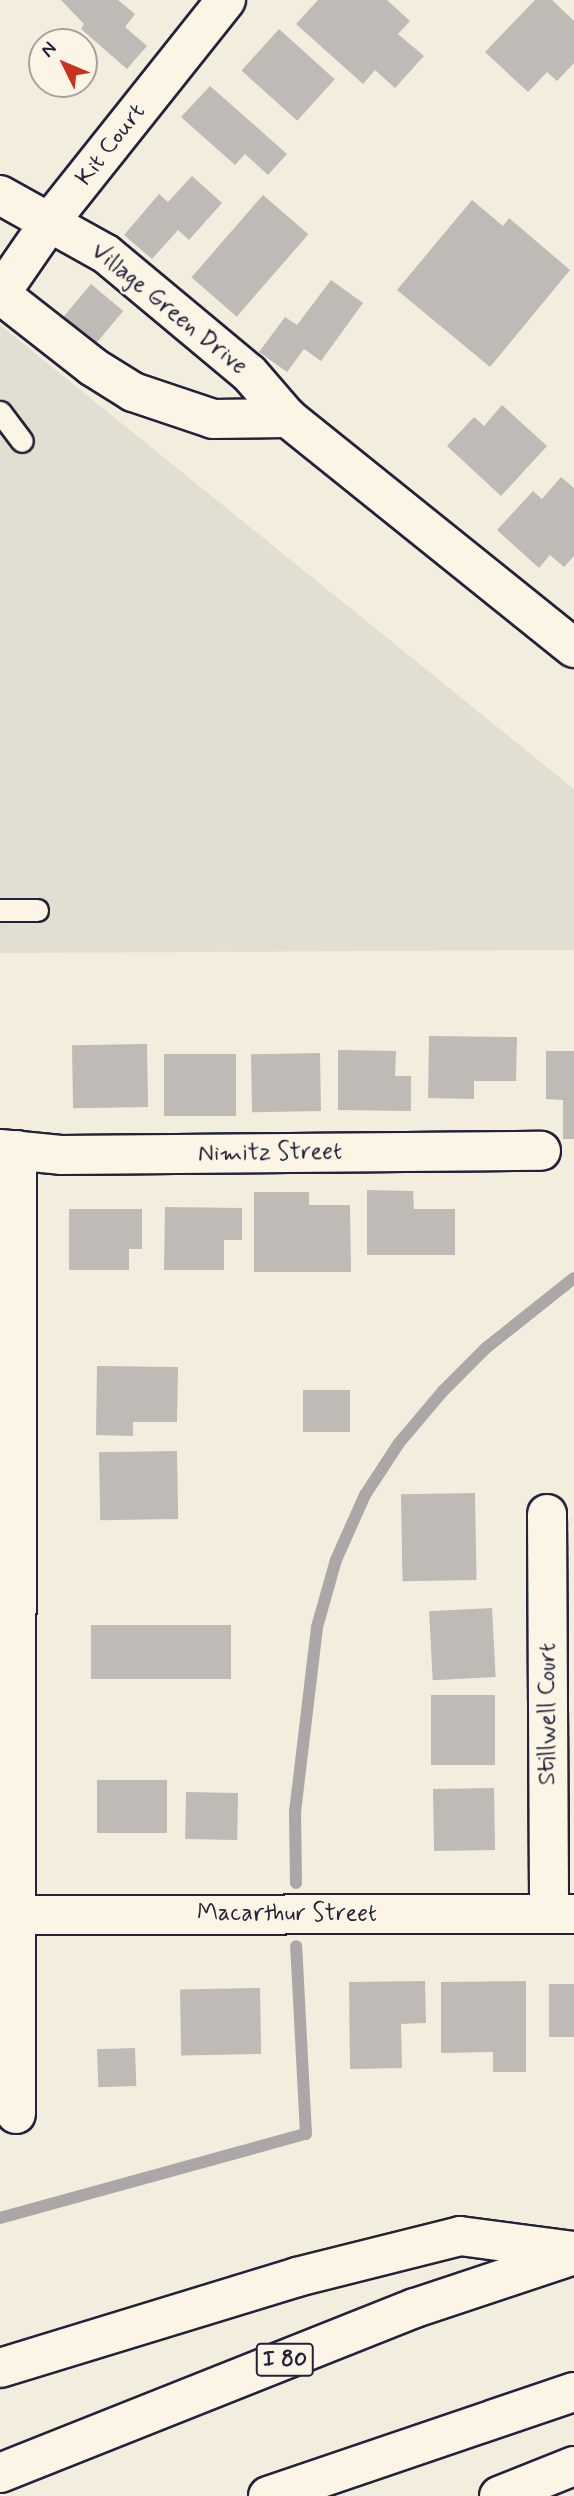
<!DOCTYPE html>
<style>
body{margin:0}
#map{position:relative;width:574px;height:2496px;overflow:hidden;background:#f3edde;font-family:Mynerve,sans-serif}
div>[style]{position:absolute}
.built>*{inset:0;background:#e3ded2}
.stream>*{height:12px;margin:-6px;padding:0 6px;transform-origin:6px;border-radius:6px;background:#aca7a6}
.building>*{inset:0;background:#bfbab6;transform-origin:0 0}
.roads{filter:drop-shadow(2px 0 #22223b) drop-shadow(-2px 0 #22223b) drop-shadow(0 2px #22223b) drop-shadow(0 -2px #22223b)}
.service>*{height:21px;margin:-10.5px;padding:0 10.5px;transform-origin:10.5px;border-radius:10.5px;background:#fcf5e5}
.minor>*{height:38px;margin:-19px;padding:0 19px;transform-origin:19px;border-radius:19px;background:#fcf5e5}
.motorway>*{height:38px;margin:-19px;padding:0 19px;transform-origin:19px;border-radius:19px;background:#fcf5e5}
span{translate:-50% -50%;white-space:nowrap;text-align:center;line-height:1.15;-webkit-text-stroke:5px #fcf5e5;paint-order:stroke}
.shield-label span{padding:2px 5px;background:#fcf5e5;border:2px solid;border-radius:5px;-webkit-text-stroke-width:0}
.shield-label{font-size:23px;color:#22223b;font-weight:700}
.street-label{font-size:24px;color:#22223b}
.north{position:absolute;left:28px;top:28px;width:70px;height:70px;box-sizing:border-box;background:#fcf5e5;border:2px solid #a5a1a1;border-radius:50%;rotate:313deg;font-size:19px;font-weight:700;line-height:28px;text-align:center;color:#22223b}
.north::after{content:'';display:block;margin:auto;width:24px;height:32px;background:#c8321e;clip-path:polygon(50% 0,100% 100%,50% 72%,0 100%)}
</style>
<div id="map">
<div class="built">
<div style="clip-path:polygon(0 325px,574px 789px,574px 950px,0 953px)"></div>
</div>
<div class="stream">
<div style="left:296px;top:1883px;width:71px;rotate:-90.8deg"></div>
<div style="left:295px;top:1812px;width:186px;rotate:-83.2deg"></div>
<div style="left:317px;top:1627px;width:70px;rotate:-74.2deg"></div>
<div style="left:336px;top:1560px;width:71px;rotate:-66deg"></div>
<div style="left:365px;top:1495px;width:62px;rotate:-56.8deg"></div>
<div style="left:399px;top:1443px;width:68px;rotate:-49.8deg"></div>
<div style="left:443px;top:1391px;width:61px;rotate:-45deg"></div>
<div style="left:486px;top:1348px;width:112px;rotate:-38.5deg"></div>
<div style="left:0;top:2218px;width:317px;rotate:-15.4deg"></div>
<div style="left:306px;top:2134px;width:188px;rotate:-93deg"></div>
</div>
<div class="building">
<div style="clip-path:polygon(61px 0,118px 0,135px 14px,125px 27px,147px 46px,127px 69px,81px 29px,84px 24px)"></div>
<div style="clip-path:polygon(318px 0,387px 0,410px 21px,398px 34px,424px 56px,395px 88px,375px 70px,363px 84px,296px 24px)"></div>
<div style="clip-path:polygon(535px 0,552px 0,574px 21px,574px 63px,557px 81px,547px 72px,528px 92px,485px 52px)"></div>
<div style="left:279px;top:29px;width:75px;height:56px;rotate:42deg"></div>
<div style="clip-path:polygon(210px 86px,287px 154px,268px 175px,245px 154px,235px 165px,181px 117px)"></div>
<div style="clip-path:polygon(192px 176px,222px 203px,189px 240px,178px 230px,152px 259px,124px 235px,159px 194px,168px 202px)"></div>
<div style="left:263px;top:195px;width:60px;height:109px;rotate:41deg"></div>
<div style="clip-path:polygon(472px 200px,503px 226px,509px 218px,570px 270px,490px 367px,397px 290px)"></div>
<div style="clip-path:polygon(331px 280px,363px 303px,321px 361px,304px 349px,287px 372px,259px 352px,285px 317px,297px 325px)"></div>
<div style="left:91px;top:284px;width:42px;height:46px;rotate:40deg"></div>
<div style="clip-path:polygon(502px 405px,547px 446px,501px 496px,447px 446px,474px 417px,484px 426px)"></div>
<div style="clip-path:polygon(561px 477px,574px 488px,574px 556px,564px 567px,550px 555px,539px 568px,497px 530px,533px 491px,542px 499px)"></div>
<div style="clip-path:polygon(429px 1036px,517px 1037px,516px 1081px,474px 1081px,474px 1099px,428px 1098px)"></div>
<div style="left:147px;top:1044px;width:63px;height:75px;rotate:89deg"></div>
<div style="clip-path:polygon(338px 1050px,396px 1051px,395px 1076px,411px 1076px,411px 1111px,338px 1110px)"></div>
<div style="clip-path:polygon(546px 1051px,574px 1051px,574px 1139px,563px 1139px,563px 1100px,546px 1099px)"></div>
<div style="left:320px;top:1053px;width:58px;height:69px;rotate:89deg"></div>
<div style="left:164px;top:1054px;width:72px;height:62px"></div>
<div style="clip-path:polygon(367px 1190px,413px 1191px,414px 1209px,455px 1209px,455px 1255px,367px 1255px)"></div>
<div style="clip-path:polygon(254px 1192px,309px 1192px,309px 1205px,350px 1205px,351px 1272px,254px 1272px)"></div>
<div style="clip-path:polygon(165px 1207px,242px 1208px,242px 1240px,224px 1240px,224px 1270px,164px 1270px)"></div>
<div style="clip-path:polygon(69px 1209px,142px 1209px,142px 1249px,129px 1249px,129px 1270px,69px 1270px)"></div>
<div style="clip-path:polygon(97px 1366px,178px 1367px,177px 1422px,133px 1422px,133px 1436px,96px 1435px)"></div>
<div style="left:303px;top:1390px;width:47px;height:42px"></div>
<div style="left:177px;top:1451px;width:68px;height:78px;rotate:89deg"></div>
<div style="left:475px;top:1493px;width:87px;height:74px;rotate:89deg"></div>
<div style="left:492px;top:1608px;width:69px;height:63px;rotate:87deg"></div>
<div style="left:91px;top:1625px;width:140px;height:54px"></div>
<div style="left:495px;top:1695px;width:70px;height:64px;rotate:90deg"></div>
<div style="left:97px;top:1780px;width:70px;height:53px"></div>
<div style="left:494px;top:1788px;width:62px;height:61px;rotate:89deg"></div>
<div style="left:186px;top:1792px;width:52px;height:47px;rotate:1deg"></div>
<div style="clip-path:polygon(425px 1981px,426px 2023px,401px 2024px,402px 2068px,350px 2069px,349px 1982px)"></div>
<div style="clip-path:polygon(526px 1981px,526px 2072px,493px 2072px,493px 2052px,441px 2053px,441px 1982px)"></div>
<div style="left:574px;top:1984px;width:53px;height:25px;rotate:90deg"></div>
<div style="left:260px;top:1988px;width:66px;height:80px;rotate:89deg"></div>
<div style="left:135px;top:2048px;width:38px;height:38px;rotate:88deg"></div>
</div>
<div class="roads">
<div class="service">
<div style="left:0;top:412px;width:36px;rotate:53deg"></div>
<div style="left:0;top:910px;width:37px"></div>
</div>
<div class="minor">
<div style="left:0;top:195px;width:121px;rotate:29.1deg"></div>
<div style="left:106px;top:254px;width:186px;rotate:39.8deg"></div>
<div style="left:249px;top:373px;width:60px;rotate:49.1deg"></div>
<div style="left:288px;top:418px;width:367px;rotate:38.8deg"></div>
<div style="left:0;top:294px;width:90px;rotate:-55.4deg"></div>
<div style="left:51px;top:220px;width:281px;rotate:-51.5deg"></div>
<div style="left:0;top:294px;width:118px;rotate:38.1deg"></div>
<div style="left:93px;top:367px;width:47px;rotate:32deg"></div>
<div style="left:133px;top:392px;width:84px;rotate:18.6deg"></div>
<div style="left:213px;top:419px;width:75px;rotate:-0.8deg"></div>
<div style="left:0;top:1149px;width:61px;rotate:5.6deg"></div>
<div style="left:61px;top:1155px;width:480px;rotate:-0.5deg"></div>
<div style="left:547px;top:1514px;width:400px;rotate:89.7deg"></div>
<div style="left:0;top:1915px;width:574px;rotate:-0.1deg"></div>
<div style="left:16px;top:2114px;width:964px;rotate:-89.94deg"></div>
</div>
<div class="motorway">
<div style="left:0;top:2368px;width:311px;rotate:-17deg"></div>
<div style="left:297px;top:2277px;width:168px;rotate:-14.1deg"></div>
<div style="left:460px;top:2236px;width:113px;rotate:7.6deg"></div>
<div style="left:0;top:2473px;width:447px;rotate:-21.7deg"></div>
<div style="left:415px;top:2308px;width:168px;rotate:-18.4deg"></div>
<div style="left:268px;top:2496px;width:323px;rotate:-18.8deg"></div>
<div style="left:499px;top:2496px;width:81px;rotate:-21.8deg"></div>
</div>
</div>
<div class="shield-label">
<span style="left:285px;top:2360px">I 80</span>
</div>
<div class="street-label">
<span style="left:111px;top:145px;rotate:-52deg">Kit Court</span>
<span style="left:169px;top:309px;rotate:39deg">Village Green Drive</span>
<span style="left:270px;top:1153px;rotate:-1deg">Nimitz Street</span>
<span style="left:548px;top:1714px;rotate:-90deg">Stillwell Court</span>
<span style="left:287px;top:1914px">Macarthur Street</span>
</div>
<div class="north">N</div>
</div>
